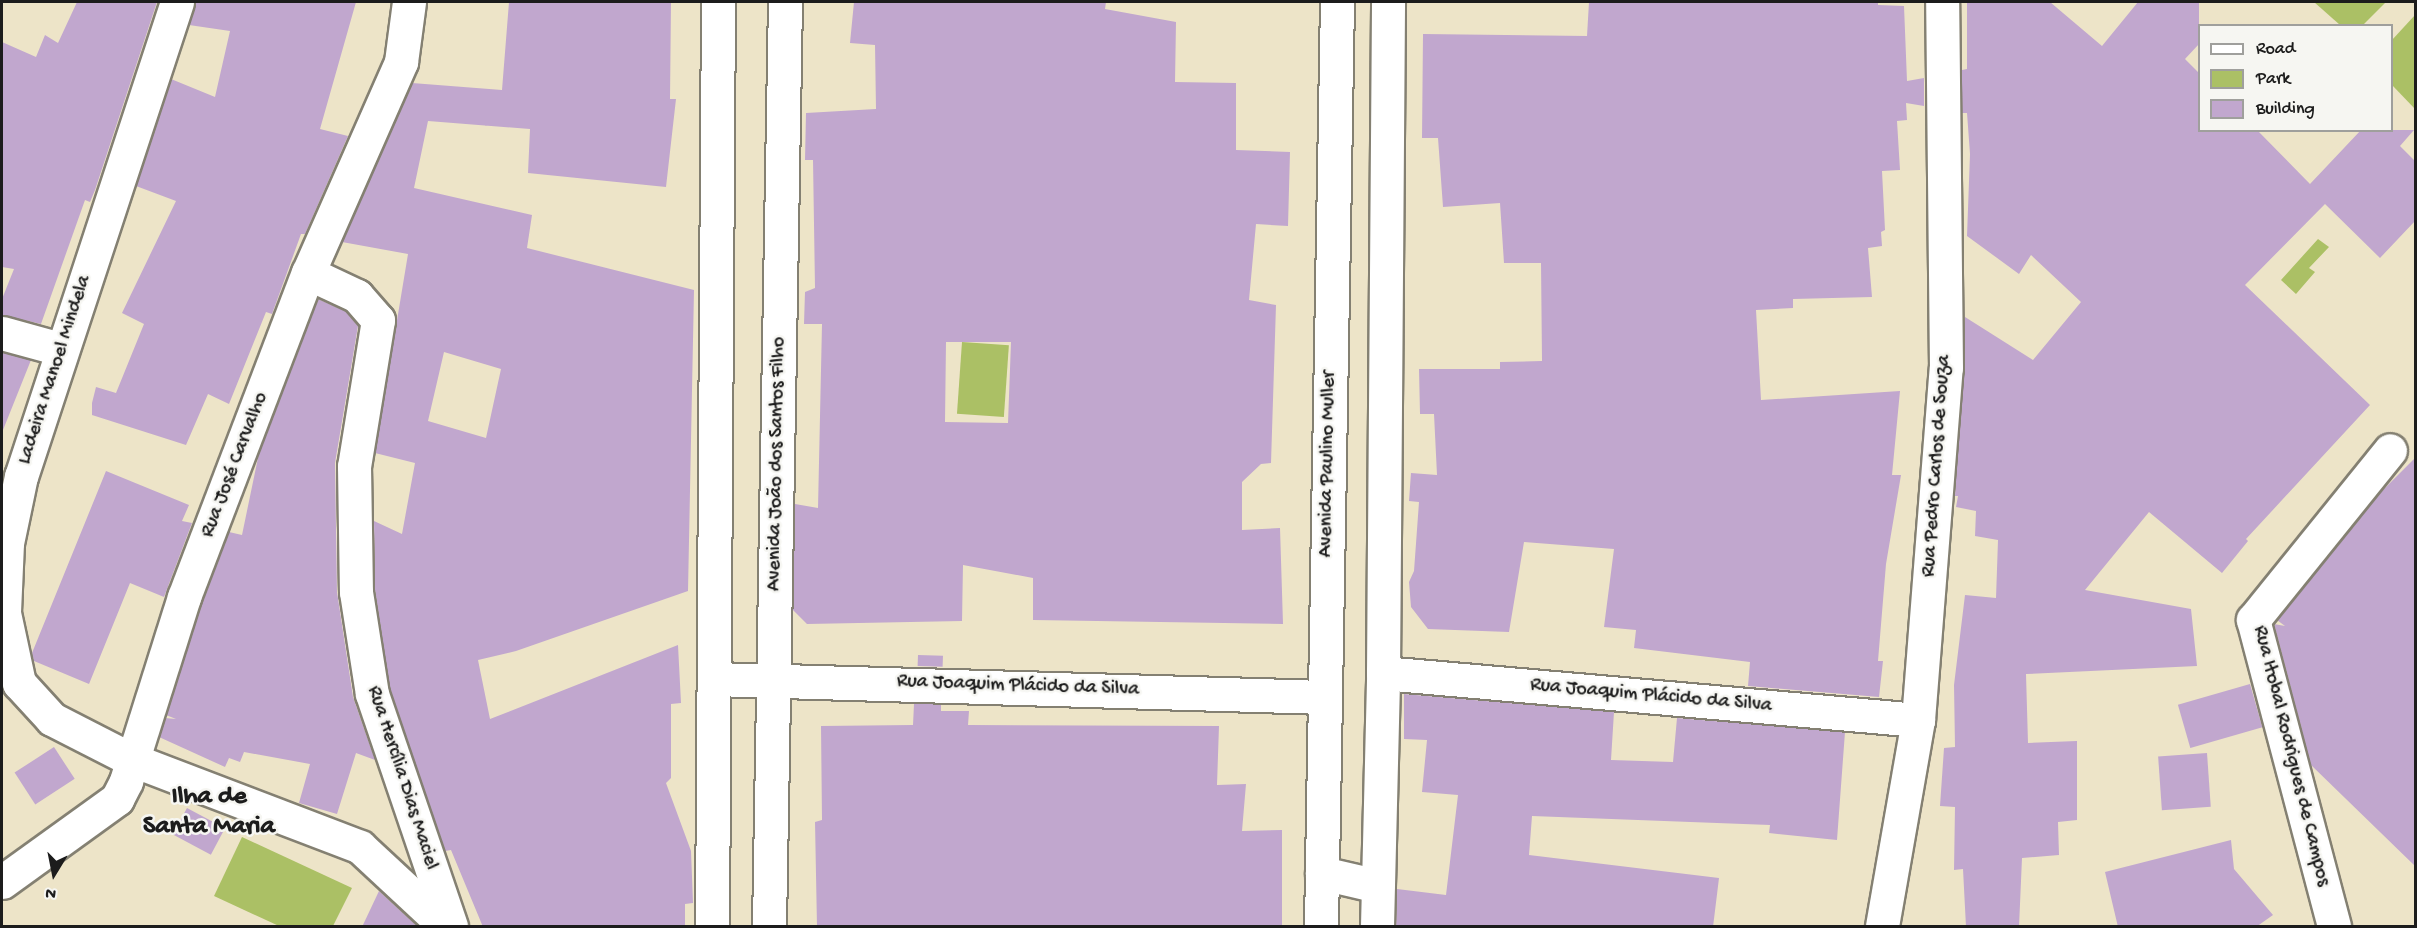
<!DOCTYPE html>
<meta charset="utf-8">
<style>
body{margin:0}
#map{position:relative;width:2417px;height:928px;overflow:hidden;background:#ede4c8;font-family:"Gochi Hand",sans-serif}
div>[style]{position:absolute}
.green>*{inset:0;background:#abc065;transform-origin:0 0}
.building>*{inset:0;background:#c1a7ce;transform-origin:0 0}
.roads{filter:drop-shadow(2px 0 #848072) drop-shadow(-2px 0 #848072) drop-shadow(0 2px #848072) drop-shadow(0 -2px #848072)}
.minor>*{height:33px;margin:-16.5px;padding:0 16.5px;transform-origin:16.5px;border-radius:16.5px;background:#fff}
.major>*{height:33px;margin:-16.5px;padding:0 16.5px;transform-origin:16.5px;border-radius:16.5px;background:#fff}
span{translate:-50% -50%;white-space:nowrap;text-align:center;line-height:1.15;-webkit-text-stroke:5px #f6f6f2;paint-order:stroke}
.street-label{font-size:20px;color:#1c1c1c}
.district-label{font-size:26px;color:#1c1c1c;font-weight:700}
.frame{position:absolute;inset:0;border:3px solid #1c1c1c;pointer-events:none}
.legend{position:absolute;left:2198px;top:24px;width:195px;height:108px;box-sizing:border-box;background:#f6f6f2;border:2px solid #9f9f9c;margin:0;padding:8px 10px;list-style:none;font-size:18px;color:#1c1c1c}
.legend li{display:flex;align-items:center;gap:12px;height:30px}
.legend b{width:30px;border:2px solid #9f9f9c}
.north{position:absolute;left:24px;top:844px;width:60px;height:60px;-webkit-text-stroke:4px #f6f6f2;paint-order:stroke;rotate:190deg;font-size:16px;font-weight:700;line-height:24px;text-align:center;color:#1c1c1c}
.north::after{content:'';display:block;margin:auto;width:21px;height:27px;background:#1c1c1c;clip-path:polygon(50% 0,100% 100%,50% 72%,0 100%)}
</style>
<div id="map">
<div class="green">
<div style="clip-path:polygon(2314px 2px,2386px 2px,2362px 26px,2340px 25px)"></div>
<div style="clip-path:polygon(2415px 15px,2415px 109px,2392px 85px,2392px 40px)"></div>
<div style="clip-path:polygon(2318px 239px,2329px 247px,2309px 268px,2315px 272px,2296px 294px,2281px 280px)"></div>
<div style="left:962px;top:342px;width:47px;height:72px;rotate:4deg"></div>
<div style="clip-path:polygon(242px 837px,352px 888px,333px 926px,279px 926px,214px 896px)"></div>
</div>
<div class="building">
<div style="clip-path:polygon(77px 2px,157px 2px,95px 190px,90px 202px,85px 200px,41px 324px,2px 315px,2px 299px,14px 269px,2px 267px,2px 42px,36px 57px,45px 35px,58px 43px)"></div>
<div style="clip-path:polygon(195px 2px,356px 2px,320px 129px,348px 136px,305px 234px,301px 234px,272px 314px,266px 312px,229px 404px,208px 394px,186px 445px,92px 415px,92px 403px,96px 387px,116px 393px,144px 324px,122px 313px,176px 201px,136px 186px,171px 79px,215px 97px,230px 31px,189px 25px)"></div>
<div style="clip-path:polygon(evenodd,509px 2px,671px 2px,670px 99px,676px 99px,666px 187px,528px 173px,530px 129px,428px 121px,414px 188px,532px 215px,527px 248px,694px 290px,688px 591px,516px 651px,478px 660px,490px 719px,678px 645px,681px 703px,671px 704px,671px 778px,666px 783px,691px 851px,693px 903px,685px 904px,685px 927px,483px 927px,451px 850px,445px 851px,390px 689px,375px 590px,374px 521px,402px 534px,415px 463px,375px 453px,408px 254px,342px 242px,412px 83px,502px 90px,509px 2px,444px 352px,501px 369px,486px 438px,428px 421px,444px 352px)"></div>
<div style="clip-path:polygon(evenodd,854px 2px,1106px 2px,1105px 9px,1176px 22px,1175px 82px,1236px 83px,1236px 150px,1290px 152px,1288px 226px,1256px 224px,1249px 300px,1276px 305px,1271px 463px,1261px 464px,1242px 482px,1242px 530px,1280px 528px,1283px 624px,1033px 620px,1033px 578px,963px 565px,962px 621px,807px 624px,793px 610px,795px 504px,818px 508px,822px 324px,804px 324px,805px 292px,815px 288px,813px 160px,805px 160px,806px 113px,876px 109px,875px 45px,850px 43px,854px 2px,946px 342px,1011px 342px,1008px 423px,945px 422px,946px 342px)"></div>
<div style="clip-path:polygon(1589px 2px,1878px 2px,1878px 5px,1904px 6px,1907px 81px,1924px 78px,1924px 106px,1906px 103px,1907px 120px,1897px 121px,1900px 170px,1882px 171px,1885px 230px,1881px 232px,1882px 246px,1868px 248px,1872px 297px,1793px 299px,1793px 308px,1756px 310px,1761px 400px,1900px 391px,1892px 475px,1901px 475px,1886px 564px,1878px 661px,1883px 661px,1879px 697px,1748px 686px,1750px 662px,1634px 648px,1636px 630px,1604px 627px,1614px 549px,1524px 542px,1509px 632px,1428px 629px,1411px 607px,1409px 582px,1414px 571px,1419px 502px,1409px 501px,1411px 473px,1437px 475px,1434px 414px,1420px 414px,1419px 369px,1500px 369px,1500px 362px,1542px 361px,1541px 263px,1504px 263px,1500px 203px,1443px 207px,1438px 138px,1422px 138px,1423px 34px,1587px 36px)"></div>
<div style="clip-path:polygon(1967px 2px,2050px 2px,2102px 46px,2138px 2px,2199px 2px,2199px 44px,2185px 59px,2199px 73px,2199px 130px,2257px 130px,2310px 184px,2361px 130px,2414px 130px,2400px 146px,2415px 161px,2415px 221px,2380px 258px,2325px 204px,2245px 285px,2370px 405px,2246px 539px,2248px 541px,2222px 573px,2149px 512px,2085px 590px,2191px 609px,2197px 666px,2026px 674px,2028px 743px,2077px 741px,2077px 820px,2058px 822px,2059px 855px,2022px 858px,2019px 927px,1966px 927px,1963px 869px,1954px 870px,1955px 807px,1940px 806px,1944px 748px,1955px 747px,1954px 685px,1965px 595px,1996px 598px,1998px 540px,1975px 536px,1976px 511px,1956px 507px,1958px 496px,1955px 496px,1965px 317px,2033px 360px,2081px 302px,2031px 255px,2019px 274px,1967px 236px,1970px 154px,1967px 113px,1962px 113px,1962px 70px,1967px 69px)"></div>
<div style="clip-path:polygon(318px 299px,345px 311px,358px 326px,335px 463px,337px 592px,353px 697px,375px 760px,356px 753px,337px 814px,299px 803px,310px 764px,244px 752px,240px 762px,229px 758px,225px 767px,159px 737px,165px 718px,176px 719px,166px 715px,202px 603px,229px 532px,242px 535px,259px 453px)"></div>
<div style="clip-path:polygon(2px 352px,31px 360px,3px 430px,2px 430px)"></div>
<div style="clip-path:polygon(2415px 458px,2415px 866px,2311px 765px,2274px 624px,2285px 626px,2277px 620px,2376px 497px)"></div>
<div style="clip-path:polygon(106px 471px,189px 505px,182px 521px,192px 523px,164px 597px,130px 583px,89px 684px,34px 661px,32px 653px)"></div>
<div style="left:918px;top:655px;width:25px;height:11px;rotate:2deg"></div>
<div style="left:2250px;top:684px;width:45px;height:75px;rotate:74deg"></div>
<div style="clip-path:polygon(1404px 694px,1614px 712px,1611px 760px,1673px 762px,1677px 718px,1845px 732px,1837px 840px,1769px 833px,1770px 825px,1532px 816px,1529px 855px,1719px 878px,1713px 927px,1396px 927px,1397px 889px,1446px 895px,1458px 795px,1422px 792px,1427px 740px,1404px 739px)"></div>
<div style="clip-path:polygon(914px 704px,941px 704px,941px 711px,969px 711px,968px 725px,1219px 726px,1217px 785px,1246px 784px,1242px 831px,1282px 830px,1282px 927px,817px 927px,815px 822px,822px 820px,821px 726px,913px 725px)"></div>
<div style="left:54px;top:747px;width:38px;height:47px;rotate:57deg"></div>
<div style="left:2207px;top:753px;width:54px;height:49px;rotate:86deg"></div>
<div style="left:187px;top:808px;width:43px;height:30px;rotate:28deg"></div>
<div style="clip-path:polygon(2231px 840px,2234px 869px,2273px 915px,2256px 927px,2118px 927px,2105px 872px)"></div>
<div style="clip-path:polygon(379px 891px,418px 927px,362px 927px)"></div>
</div>
<div class="roads">
<div class="minor">
<div style="left:177px;top:2px;width:499px;rotate:108.2deg"></div>
<div style="left:21px;top:476px;width:68px;rotate:101.8deg"></div>
<div style="left:7px;top:543px;width:70px;rotate:92.5deg"></div>
<div style="left:4px;top:613px;width:72px;rotate:77.9deg"></div>
<div style="left:19px;top:683px;width:49px;rotate:47.5deg"></div>
<div style="left:52px;top:719px;width:88px;rotate:27.1deg"></div>
<div style="left:130px;top:759px;width:246px;rotate:20.9deg"></div>
<div style="left:360px;top:847px;width:116px;rotate:42.9deg"></div>
<div style="left:308px;top:273px;width:54px;rotate:25.1deg"></div>
<div style="left:357px;top:296px;width:32px;rotate:49deg"></div>
<div style="left:378px;top:320px;width:148px;rotate:99.3deg"></div>
<div style="left:354px;top:466px;width:126px;rotate:89.1deg"></div>
<div style="left:356px;top:592px;width:103px;rotate:81.1deg"></div>
<div style="left:372px;top:694px;width:245px;rotate:71.2deg"></div>
<div style="left:2px;top:333px;width:60px;rotate:15.4deg"></div>
<div style="left:1383px;top:673px;width:537px;rotate:5.02deg"></div>
<div style="left:714px;top:679px;width:609px;rotate:1.69deg"></div>
<div style="left:2px;top:882px;width:142px;rotate:-35.8deg"></div>
<div style="left:117px;top:799px;width:20px;rotate:-63deg"></div>
<div style="left:126px;top:781px;width:193px;rotate:-72.5deg"></div>
<div style="left:184px;top:597px;width:347px;rotate:-69.1deg"></div>
<div style="left:308px;top:273px;width:231px;rotate:-66.2deg"></div>
<div style="left:401px;top:62px;width:61px;rotate:-82.4deg"></div>
<div style="left:712px;top:926px;width:924px;rotate:-89.63deg"></div>
<div style="left:769px;top:926px;width:924px;rotate:-89.01deg"></div>
<div style="left:1882px;top:926px;width:209px;rotate:-80.1deg"></div>
<div style="left:1918px;top:720px;width:353px;rotate:-85.5deg"></div>
<div style="left:1946px;top:368px;width:366px;rotate:-90.6deg"></div>
<div style="left:2334px;top:926px;width:317px;rotate:-104.8deg"></div>
<div style="left:2253px;top:620px;width:218px;rotate:-51.1deg"></div>
</div>
<div class="major">
<div style="left:1322px;top:873px;width:57px;rotate:13.1deg"></div>
<div style="left:1321px;top:926px;width:924px;rotate:-89.01deg"></div>
<div style="left:1377px;top:926px;width:253px;rotate:-88.6deg"></div>
<div style="left:1383px;top:673px;width:671px;rotate:-89.57deg"></div>
</div>
</div>
<div class="street-label">
<span style="left:55px;top:370px;rotate:-72deg">Ladeira Manoel Mindela</span>
<span style="left:777px;top:464px;rotate:-89deg">Avenida João dos Santos Filho</span>
<span style="left:1328px;top:464px;rotate:-89deg">Avenida Paulino Muller</span>
<span style="left:235px;top:465px;rotate:-69deg">Rua José Carvalho</span>
<span style="left:1937px;top:466px;rotate:-86deg">Rua Pedro Carlos de Souza</span>
<span style="left:1018px;top:686px;rotate:2deg">Rua Joaquim Plácido da Silva</span>
<span style="left:1651px;top:696px;rotate:5deg">Rua Joaquim Plácido da Silva</span>
<span style="left:2291px;top:756px;rotate:76deg">Rua Itobal Rodrigues de Campos</span>
<span style="left:402px;top:778px;rotate:72deg">Rua Hercília Dias Maciel</span>
</div>
<div class="district-label">
<span style="left:209px;top:813px">Ilha de<br>Santa Maria</span>
</div>
<div class="frame"></div>
<ul class="legend">
<li><b style="height:8px;background:#fff"></b>Road</li>
<li><b style="height:16px;background:#abc065"></b>Park</li>
<li><b style="height:16px;background:#c1a7ce"></b>Building</li>
</ul>
<div class="north">N</div>
</div>
